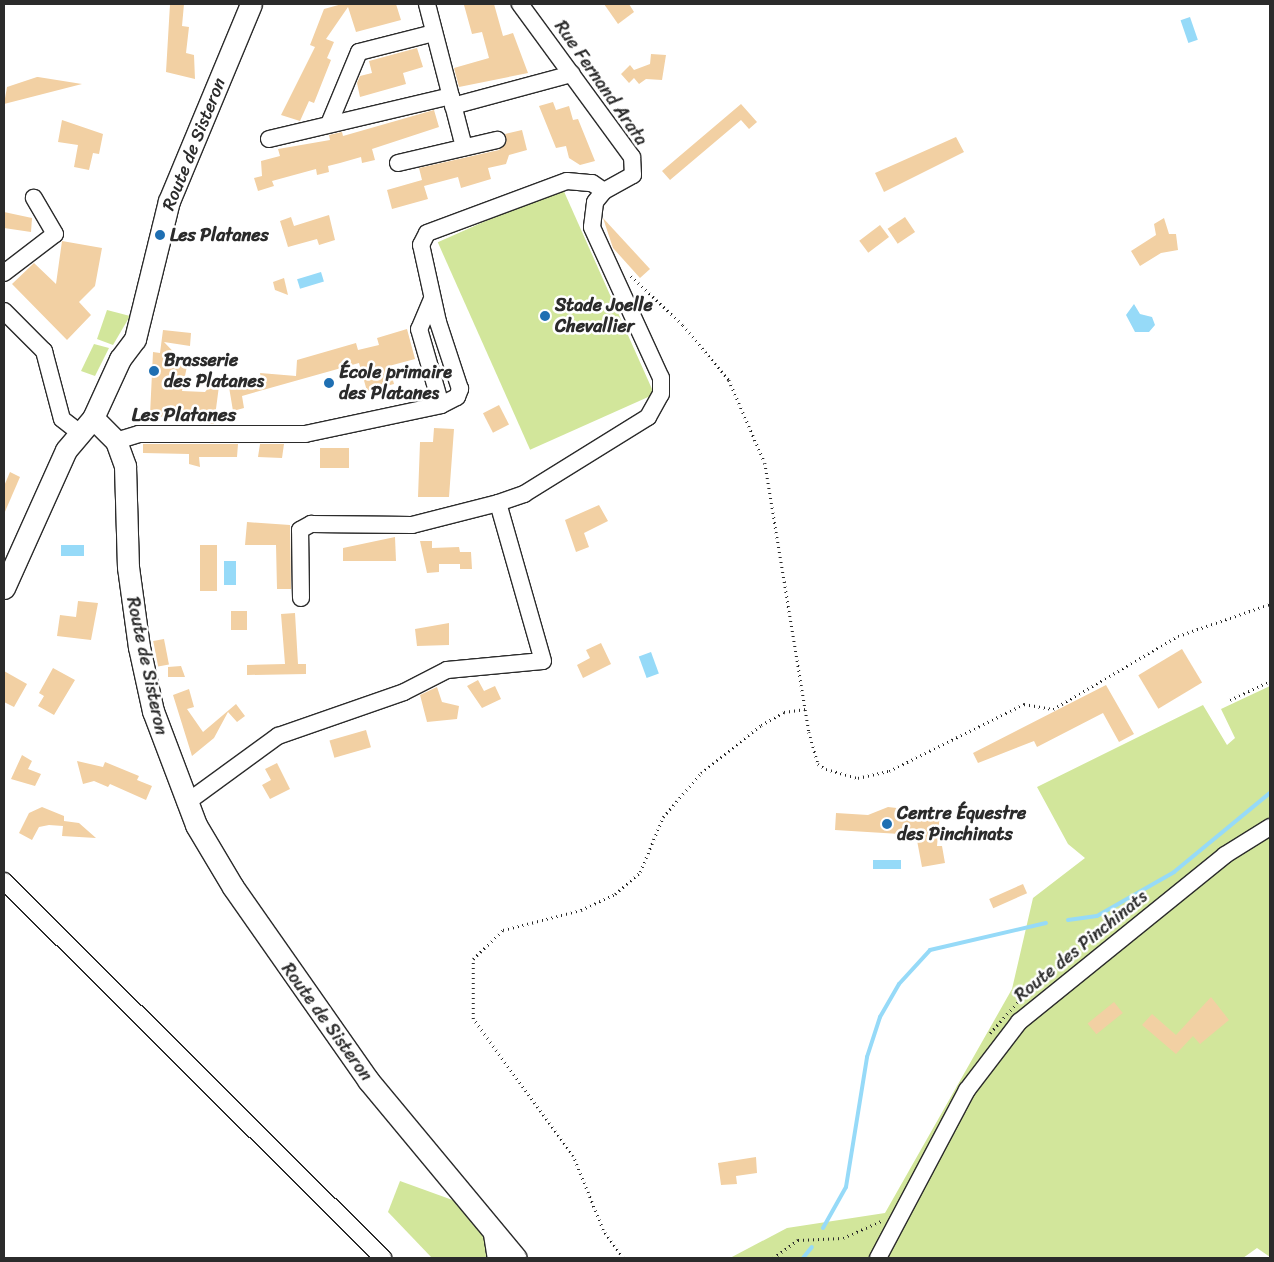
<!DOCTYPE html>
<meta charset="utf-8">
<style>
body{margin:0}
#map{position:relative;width:1274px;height:1262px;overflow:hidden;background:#fff;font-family:Sriracha,sans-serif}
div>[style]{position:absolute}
.green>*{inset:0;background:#d2e69b;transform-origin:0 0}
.water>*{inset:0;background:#96daf8;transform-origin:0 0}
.stream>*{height:4px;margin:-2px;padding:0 2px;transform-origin:2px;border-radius:2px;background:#96daf8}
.building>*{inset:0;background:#f2d0a3;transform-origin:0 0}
.path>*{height:2.5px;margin-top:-1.25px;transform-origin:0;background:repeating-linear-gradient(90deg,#2b2b2b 0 1px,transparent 0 5px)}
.roads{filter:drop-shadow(1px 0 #2b2b2b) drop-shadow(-1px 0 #2b2b2b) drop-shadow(0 1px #2b2b2b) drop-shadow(0 -1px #2b2b2b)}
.minor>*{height:16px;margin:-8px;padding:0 8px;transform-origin:8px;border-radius:8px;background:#fff}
.major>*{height:21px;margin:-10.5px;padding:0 10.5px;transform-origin:10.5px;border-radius:10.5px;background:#fff}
.dots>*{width:14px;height:14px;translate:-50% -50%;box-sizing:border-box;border:2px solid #fff;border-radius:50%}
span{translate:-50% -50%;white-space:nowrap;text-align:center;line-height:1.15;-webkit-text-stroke:5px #fff;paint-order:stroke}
.street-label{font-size:18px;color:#2b2b2b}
.poi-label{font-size:18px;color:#2b2b2b;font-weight:700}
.left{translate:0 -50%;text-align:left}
.neighbourhood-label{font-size:19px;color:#2b2b2b;font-weight:700}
.frame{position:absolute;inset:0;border:5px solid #2b2b2b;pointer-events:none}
</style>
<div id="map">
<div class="green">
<div style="left:562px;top:187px;width:227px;height:136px;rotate:66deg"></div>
<div style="clip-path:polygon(107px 310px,130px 316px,113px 345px,97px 339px)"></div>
<div style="clip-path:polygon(94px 344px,109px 348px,95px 376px,81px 371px)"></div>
<div style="clip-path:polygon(1270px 686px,1270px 1257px,1257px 1248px,1243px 1258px,730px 1258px,787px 1228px,885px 1213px,1012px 989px,1033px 898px,1085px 858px,1068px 844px,1037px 787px,1203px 705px,1227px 745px,1235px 738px,1221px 709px)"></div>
<div style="clip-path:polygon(400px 1181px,458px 1202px,501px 1258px,432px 1258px,388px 1212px)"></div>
</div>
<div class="water">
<div style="left:1190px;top:17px;width:24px;height:10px;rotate:71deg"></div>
<div style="left:321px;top:272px;width:10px;height:25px;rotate:73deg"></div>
<div style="clip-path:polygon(1134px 304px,1140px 314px,1152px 317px,1155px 325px,1149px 332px,1135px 332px,1126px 315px)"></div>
<div style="left:61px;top:545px;width:23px;height:11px"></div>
<div style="left:224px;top:561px;width:12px;height:24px"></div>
<div style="left:651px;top:652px;width:23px;height:13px;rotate:70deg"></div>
<div style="left:873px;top:860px;width:28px;height:9px"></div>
</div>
<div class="stream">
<div style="left:1068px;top:920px;width:29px;rotate:-8deg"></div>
<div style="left:1097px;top:916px;width:89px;rotate:-29.7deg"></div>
<div style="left:1174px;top:872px;width:124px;rotate:-39.5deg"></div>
<div style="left:823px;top:1228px;width:47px;rotate:-60.7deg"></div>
<div style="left:846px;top:1187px;width:132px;rotate:-80.8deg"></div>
<div style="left:867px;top:1057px;width:42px;rotate:-72deg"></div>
<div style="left:880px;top:1017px;width:38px;rotate:-60deg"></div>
<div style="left:899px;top:984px;width:46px;rotate:-47.6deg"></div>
<div style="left:930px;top:950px;width:119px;rotate:-13.1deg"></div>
<div style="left:803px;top:1258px;width:14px;rotate:-51deg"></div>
</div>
<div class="building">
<div style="clip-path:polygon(170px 4px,184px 4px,182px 26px,189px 27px,186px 53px,194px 55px,195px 79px,166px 72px)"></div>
<div style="clip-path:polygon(342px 4px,396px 4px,401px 20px,356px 32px,348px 7px,326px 39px,334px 42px,327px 58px,331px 60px,314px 103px,309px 101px,300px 121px,281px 115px,315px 47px,310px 45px,324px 9px)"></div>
<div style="clip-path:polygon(494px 4px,503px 36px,513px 33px,528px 73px,459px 87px,454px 68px,489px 58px,482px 32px,472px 34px,464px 5px)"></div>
<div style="clip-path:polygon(604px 4px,629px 4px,634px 12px,618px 24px)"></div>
<div style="clip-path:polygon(417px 48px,423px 67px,403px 73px,406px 84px,360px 97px,357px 83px,360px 76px,372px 73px,369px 61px)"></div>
<div style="clip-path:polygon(651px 54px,666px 55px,662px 80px,646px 79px,639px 84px,634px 78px,629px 83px,621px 74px,630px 65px,634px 70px,650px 64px)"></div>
<div style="clip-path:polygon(37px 77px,38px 77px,82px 84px,4px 104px,7px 87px)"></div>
<div style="clip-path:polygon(553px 102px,556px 110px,569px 106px,573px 120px,578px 119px,595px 161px,580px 165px,569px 158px,566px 146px,556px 148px,539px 106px)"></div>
<div style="clip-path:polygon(741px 104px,757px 122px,749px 129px,741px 120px,670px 180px,662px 171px)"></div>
<div style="clip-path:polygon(434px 110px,439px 127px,372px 149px,375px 160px,362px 163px,361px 157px,340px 163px,328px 166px,329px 172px,317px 175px,316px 169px,272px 181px,274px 186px,258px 191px,254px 178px,262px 176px,261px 161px,280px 156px,278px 149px,330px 140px,329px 135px,342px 132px,343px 136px)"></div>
<div style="clip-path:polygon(62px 120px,103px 134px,99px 154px,93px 153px,89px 170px,74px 167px,78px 145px,58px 142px)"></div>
<div style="clip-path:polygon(522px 130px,527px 150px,509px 155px,506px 164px,488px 168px,491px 179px,461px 188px,458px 177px,424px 186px,428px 199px,392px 209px,387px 190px,422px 180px,419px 168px,499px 150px,506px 143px,505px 134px)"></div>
<div style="clip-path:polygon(956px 137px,964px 152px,884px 192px,875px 173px)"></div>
<div style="clip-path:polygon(4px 212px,32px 218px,31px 232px,4px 228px)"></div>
<div style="clip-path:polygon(329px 215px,335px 240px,319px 245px,317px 239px,288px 247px,280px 221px,291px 217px,294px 226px)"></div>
<div style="left:905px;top:217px;width:18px;height:21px;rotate:56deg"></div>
<div style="clip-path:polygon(603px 218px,650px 269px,640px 278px,613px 248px)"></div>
<div style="clip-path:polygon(1164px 218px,1169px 234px,1176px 234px,1178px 250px,1161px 253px,1140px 266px,1131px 251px,1156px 235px,1154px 224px)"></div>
<div style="left:880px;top:225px;width:15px;height:26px;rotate:53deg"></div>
<div style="clip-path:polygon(62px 241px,102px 248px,95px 286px,79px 302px,91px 315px,67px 340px,12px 284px,34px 263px,56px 284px)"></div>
<div style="clip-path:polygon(284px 278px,288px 295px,275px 290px,273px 282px)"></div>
<div style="clip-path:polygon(407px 329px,415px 359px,389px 366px,394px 384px,367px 391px,359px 363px,242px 396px,244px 408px,233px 411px,229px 387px,261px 378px,260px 373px,296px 376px,297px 360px,356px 343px,358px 350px,379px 345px,377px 338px)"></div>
<div style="clip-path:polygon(163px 330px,191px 333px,190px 346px,164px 342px,187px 366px,182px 391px,205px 392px,210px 386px,219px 386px,214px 424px,150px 415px,153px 352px,160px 353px)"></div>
<div style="left:499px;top:405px;width:22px;height:18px;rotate:63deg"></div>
<div style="clip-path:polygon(434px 428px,454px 429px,449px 497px,418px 497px,420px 442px,433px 442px)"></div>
<div style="clip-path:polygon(143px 444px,238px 444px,237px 457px,199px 457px,200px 467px,189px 464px,189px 454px,143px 453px)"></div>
<div style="clip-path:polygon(260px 444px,284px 444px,282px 458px,258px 457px)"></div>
<div style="left:320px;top:448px;width:29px;height:20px"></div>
<div style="clip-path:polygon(10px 472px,20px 477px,4px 514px,4px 486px)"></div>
<div style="clip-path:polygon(599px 505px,608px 521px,584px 533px,589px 547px,576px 552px,565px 520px)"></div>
<div style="clip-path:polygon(247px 522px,290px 525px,291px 589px,277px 589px,276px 545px,245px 545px)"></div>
<div style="clip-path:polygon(395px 537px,396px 561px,343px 561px,343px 548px)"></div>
<div style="clip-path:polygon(420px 541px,432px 541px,432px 548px,459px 547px,460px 552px,471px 552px,472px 569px,460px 569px,460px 564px,439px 564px,439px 572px,427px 573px)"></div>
<div style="left:200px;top:545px;width:17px;height:46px"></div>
<div style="clip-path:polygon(78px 601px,98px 603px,91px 640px,57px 636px,60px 615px,76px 617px)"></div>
<div style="left:231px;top:611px;width:16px;height:19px"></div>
<div style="clip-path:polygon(295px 613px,298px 664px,306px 664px,306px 674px,247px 675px,247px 665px,285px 664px,281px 614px)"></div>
<div style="clip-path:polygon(449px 623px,449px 645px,417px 646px,415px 629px)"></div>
<div style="left:164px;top:639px;width:26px;height:11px;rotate:79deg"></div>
<div style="clip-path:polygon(601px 643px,611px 664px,583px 678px,577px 665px,590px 658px,586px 650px)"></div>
<div style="left:1182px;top:649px;width:39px;height:51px;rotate:59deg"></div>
<div style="clip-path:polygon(181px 666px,185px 677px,168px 677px,168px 667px)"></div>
<div style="clip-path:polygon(53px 668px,75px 680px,54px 715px,38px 706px,44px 696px,39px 693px)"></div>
<div style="clip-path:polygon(4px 671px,27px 684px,14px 707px,4px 702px)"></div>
<div style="clip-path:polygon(478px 680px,484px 691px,495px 686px,501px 699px,482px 708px,467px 686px)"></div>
<div style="clip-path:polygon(1106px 685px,1134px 734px,1119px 742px,1103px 713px,1037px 747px,1034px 741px,978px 763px,973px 753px)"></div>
<div style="clip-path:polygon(437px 687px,442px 702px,459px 706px,457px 719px,427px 722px,420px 695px)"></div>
<div style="clip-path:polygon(189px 689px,194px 707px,187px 709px,203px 732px,236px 704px,245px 716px,237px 722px,228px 712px,214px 738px,192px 756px,173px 695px)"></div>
<div style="left:366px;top:730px;width:18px;height:38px;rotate:74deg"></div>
<div style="clip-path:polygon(22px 755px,32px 761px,28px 769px,41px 774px,35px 786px,11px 779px)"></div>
<div style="clip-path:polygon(77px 761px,103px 767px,105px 762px,139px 776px,137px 780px,152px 786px,146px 800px,110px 784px,108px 787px,94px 781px,83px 784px)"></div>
<div style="clip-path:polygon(277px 763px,290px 789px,270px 799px,262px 785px,271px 780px,265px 769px)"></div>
<div style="clip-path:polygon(42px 807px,64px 816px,64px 821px,79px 823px,96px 838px,62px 836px,63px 826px,49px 825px,39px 827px,32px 840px,19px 833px,29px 813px)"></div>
<div style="clip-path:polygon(888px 807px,940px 813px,937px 846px,942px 846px,945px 863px,922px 867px,916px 835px,835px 830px,836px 813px,868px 815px)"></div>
<div style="left:1023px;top:884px;width:10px;height:37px;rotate:66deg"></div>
<div style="clip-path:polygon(1211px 997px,1229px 1020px,1200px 1044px,1193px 1036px,1176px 1054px,1142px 1025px,1152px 1014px,1176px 1035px)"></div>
<div style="left:1114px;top:1002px;width:14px;height:34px;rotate:51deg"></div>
<div style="clip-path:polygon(756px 1157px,757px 1173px,736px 1176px,737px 1184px,721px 1185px,718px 1163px)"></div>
</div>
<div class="path">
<div style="left:631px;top:276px;width:71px;rotate:43.3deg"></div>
<div style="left:683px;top:325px;width:72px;rotate:50.1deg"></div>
<div style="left:729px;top:380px;width:90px;rotate:66.6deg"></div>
<div style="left:765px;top:463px;width:273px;rotate:80.7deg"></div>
<div style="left:809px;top:732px;width:33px;rotate:74deg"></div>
<div style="left:818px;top:764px;width:9px;rotate:32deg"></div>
<div style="left:826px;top:769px;width:33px;rotate:16deg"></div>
<div style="left:858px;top:778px;width:32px;rotate:-13deg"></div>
<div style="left:889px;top:771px;width:151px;rotate:-26.4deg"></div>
<div style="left:1024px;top:704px;width:29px;rotate:10deg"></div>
<div style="left:1053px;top:709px;width:145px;rotate:-30.3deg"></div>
<div style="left:1178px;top:636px;width:97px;rotate:-19.2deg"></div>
<div style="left:1230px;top:700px;width:44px;rotate:-25.4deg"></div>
<div style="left:990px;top:1033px;width:75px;rotate:-48.2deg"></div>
<div style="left:1040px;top:977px;width:28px;rotate:-32deg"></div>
<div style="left:623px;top:1258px;width:34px;rotate:-126deg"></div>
<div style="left:603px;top:1230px;width:80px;rotate:-112.1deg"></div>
<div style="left:573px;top:1156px;width:170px;rotate:-126.1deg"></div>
<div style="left:473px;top:1019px;width:60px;rotate:-90deg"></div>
<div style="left:473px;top:959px;width:42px;rotate:-44deg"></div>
<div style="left:503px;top:930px;width:81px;rotate:-14.4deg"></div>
<div style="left:581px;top:910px;width:38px;rotate:-25deg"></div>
<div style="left:615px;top:894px;width:33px;rotate:-41deg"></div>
<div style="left:640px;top:872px;width:60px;rotate:-67.3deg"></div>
<div style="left:663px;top:817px;width:58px;rotate:-49.2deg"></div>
<div style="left:701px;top:773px;width:77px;rotate:-38.7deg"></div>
<div style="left:761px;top:725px;width:26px;rotate:-29deg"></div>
<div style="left:784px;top:712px;width:22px;rotate:-8deg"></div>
<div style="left:773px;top:1258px;width:31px;rotate:-36deg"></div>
<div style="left:798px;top:1240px;width:45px;rotate:-2.5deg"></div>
<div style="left:843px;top:1238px;width:42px;rotate:-24.1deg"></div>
</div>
<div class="roads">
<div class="minor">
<div style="left:427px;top:4px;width:148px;rotate:75.5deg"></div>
<div style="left:453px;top:106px;width:123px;rotate:-15.1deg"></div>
<div style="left:329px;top:124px;width:78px;rotate:-67.4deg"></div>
<div style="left:359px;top:52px;width:77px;rotate:-14.2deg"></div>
<div style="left:269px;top:139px;width:187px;rotate:-13.3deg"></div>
<div style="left:398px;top:163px;width:102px;rotate:-13.1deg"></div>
<div style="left:4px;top:273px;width:64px;rotate:-37.4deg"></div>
<div style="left:55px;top:234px;width:42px;rotate:-120.3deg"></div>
<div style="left:432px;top:299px;width:33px;rotate:113deg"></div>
<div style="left:419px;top:329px;width:79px;rotate:73.9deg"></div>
<div style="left:4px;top:311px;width:57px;rotate:45deg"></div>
<div style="left:44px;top:351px;width:70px;rotate:75.2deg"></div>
<div style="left:62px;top:419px;width:23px;rotate:38deg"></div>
<div style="left:116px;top:441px;width:24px;rotate:-17deg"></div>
<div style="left:139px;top:434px;width:166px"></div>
<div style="left:305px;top:434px;width:139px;rotate:-12deg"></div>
<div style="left:441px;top:405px;width:18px;rotate:-27deg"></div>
<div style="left:457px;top:397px;width:9px;rotate:-69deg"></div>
<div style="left:460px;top:389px;width:71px;rotate:-108.2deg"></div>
<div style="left:438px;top:322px;width:79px;rotate:-102.4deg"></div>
<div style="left:421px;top:245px;width:13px;rotate:-63deg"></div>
<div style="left:427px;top:233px;width:149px;rotate:-20.4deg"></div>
<div style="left:567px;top:181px;width:25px;rotate:5deg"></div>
<div style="left:592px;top:183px;width:14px;rotate:34deg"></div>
<div style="left:604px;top:191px;width:33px;rotate:-29deg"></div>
<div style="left:633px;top:175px;width:18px;rotate:-93deg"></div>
<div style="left:632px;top:157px;width:190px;rotate:-126.2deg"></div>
<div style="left:301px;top:598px;width:68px;rotate:-90.8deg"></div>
<div style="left:300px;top:530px;width:13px;rotate:-29deg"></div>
<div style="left:311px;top:524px;width:101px;rotate:0.6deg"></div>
<div style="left:412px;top:525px;width:89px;rotate:-14.3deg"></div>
<div style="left:186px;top:803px;width:114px;rotate:-36.1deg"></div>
<div style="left:278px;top:736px;width:133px;rotate:-19.2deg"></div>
<div style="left:404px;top:692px;width:48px;rotate:-27.1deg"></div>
<div style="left:447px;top:670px;width:96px;rotate:-5.4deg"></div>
<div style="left:543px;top:661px;width:164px;rotate:-105.9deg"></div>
<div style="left:498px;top:503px;width:28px;rotate:-19deg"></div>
<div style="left:524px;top:494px;width:146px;rotate:-31.8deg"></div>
<div style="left:648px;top:417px;width:26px;rotate:-61deg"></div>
<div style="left:661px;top:394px;width:16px;rotate:-90deg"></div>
<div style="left:661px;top:378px;width:166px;rotate:-114.6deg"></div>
<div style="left:592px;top:227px;width:25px;rotate:-83deg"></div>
<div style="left:595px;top:202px;width:14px;rotate:-51deg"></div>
<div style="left:4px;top:881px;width:535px;rotate:44.85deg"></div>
<div style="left:491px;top:1228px;width:30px;rotate:81deg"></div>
<div style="left:878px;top:1258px;width:190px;rotate:-62.1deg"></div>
<div style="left:967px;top:1090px;width:86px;rotate:-52.6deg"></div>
<div style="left:1019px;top:1022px;width:265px;rotate:-39deg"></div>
<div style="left:1225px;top:855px;width:53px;rotate:-31.9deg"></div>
</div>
<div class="major">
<div style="left:93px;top:418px;width:33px;rotate:45deg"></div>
<div style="left:116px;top:441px;width:27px;rotate:70deg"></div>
<div style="left:125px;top:466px;width:101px;rotate:88.3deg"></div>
<div style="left:128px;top:567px;width:81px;rotate:82.2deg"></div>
<div style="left:139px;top:647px;width:66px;rotate:77.7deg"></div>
<div style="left:153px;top:711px;width:122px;rotate:69.3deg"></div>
<div style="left:196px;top:825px;width:72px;rotate:59.2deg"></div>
<div style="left:233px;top:887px;width:236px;rotate:55deg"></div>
<div style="left:368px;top:1080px;width:231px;rotate:50.3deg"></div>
<div style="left:4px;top:588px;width:151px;rotate:-65.8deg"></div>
<div style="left:66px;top:450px;width:42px;rotate:-49.8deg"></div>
<div style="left:93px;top:418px;width:65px;rotate:-65.4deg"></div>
<div style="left:120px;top:359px;width:25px;rotate:-53deg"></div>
<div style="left:135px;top:339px;width:142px;rotate:-76.2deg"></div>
<div style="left:169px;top:201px;width:213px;rotate:-67.4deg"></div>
</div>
</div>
<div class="dots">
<div style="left:160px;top:235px;background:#1f6fb2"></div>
<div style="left:545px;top:316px;background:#1f6fb2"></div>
<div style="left:154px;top:371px;background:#1f6fb2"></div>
<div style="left:329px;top:383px;background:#1f6fb2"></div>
<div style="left:887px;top:824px;background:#1f6fb2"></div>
</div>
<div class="street-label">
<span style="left:601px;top:83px;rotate:55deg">Rue Fernand Arata</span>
<span style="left:194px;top:144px;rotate:-68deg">Route de Sisteron</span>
<span style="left:147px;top:666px;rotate:78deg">Route de Sisteron</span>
<span style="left:1081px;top:946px;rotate:-39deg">Route des Pinchinats</span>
<span style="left:327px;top:1022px;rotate:54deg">Route de Sisteron</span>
</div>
<div class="poi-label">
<span class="left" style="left:170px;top:235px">Les Platanes</span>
<span class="left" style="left:555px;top:316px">Stade Joelle<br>Chevallier</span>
<span class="left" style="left:164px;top:371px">Brasserie<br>des Platanes</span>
<span class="left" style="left:339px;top:383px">École primaire<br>des Platanes</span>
<span class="left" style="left:897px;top:824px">Centre Équestre<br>des Pinchinats</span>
</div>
<div class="neighbourhood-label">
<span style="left:184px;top:415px">Les Platanes</span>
</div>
<div class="frame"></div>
</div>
